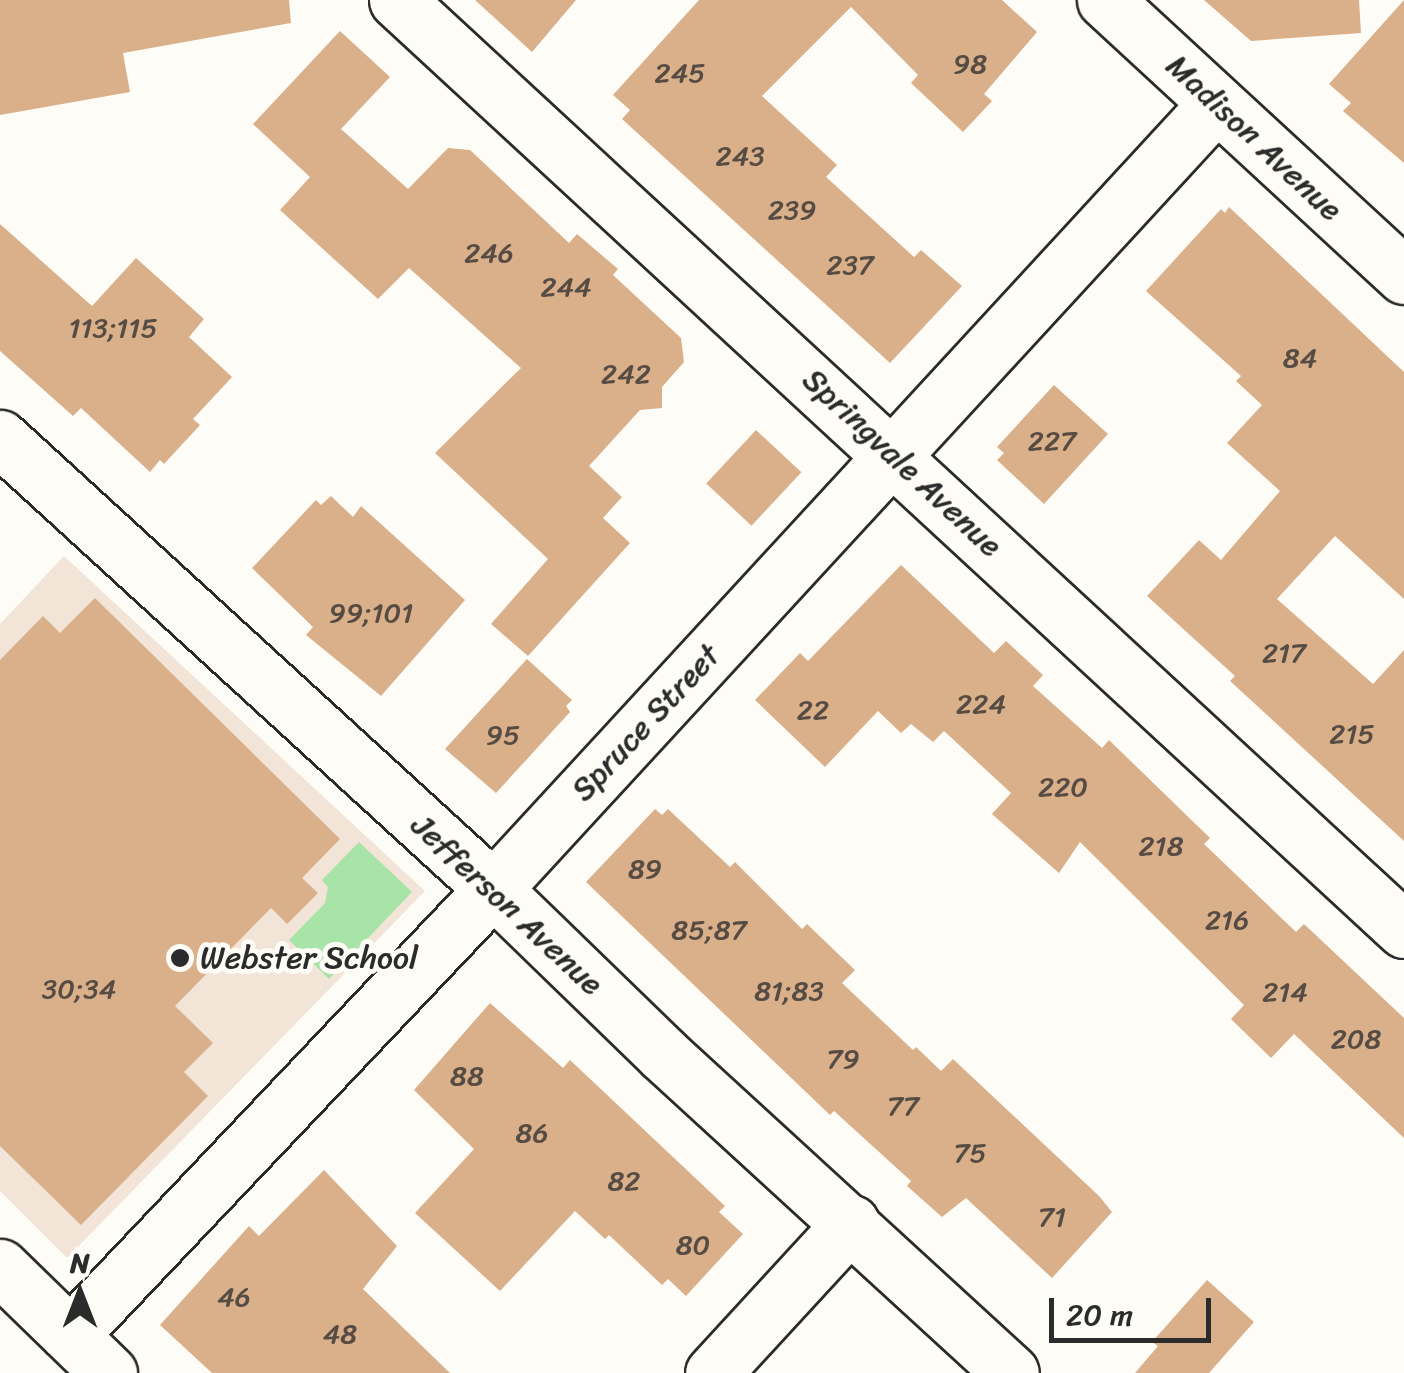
<!DOCTYPE html>
<style>
body{margin:0}
#map{position:relative;width:1404px;height:1373px;overflow:hidden;background:#fdfcf7;font-family:Sriracha,sans-serif}
div>[style]{position:absolute}
.built>*{inset:0;background:#f2e5d7}
.green>*{inset:0;background:#a8e3a8}
.building>*{inset:0;background:#dab08b;transform-origin:0 0}
.roads{filter:drop-shadow(2px 0 #2b2b2b) drop-shadow(-2px 0 #2b2b2b) drop-shadow(0 2px #2b2b2b) drop-shadow(0 -2px #2b2b2b)}
.street>*{height:55px;margin:-27.5px;padding:0 27.5px;transform-origin:27.5px;border-radius:27.5px;background:#fdfcf7}
.secondary>*{height:55px;margin:-27.5px;padding:0 27.5px;transform-origin:27.5px;border-radius:27.5px;background:#fdfcf7}
.dots>*{width:28px;height:28px;translate:-50% -50%;box-sizing:border-box;border:5px solid #fdfcf7;border-radius:50%}
span{translate:-50% -50%;white-space:nowrap;text-align:center;line-height:1.15;-webkit-text-stroke:10px #fdfcf7;paint-order:stroke}
.number-label{font-size:28px;color:#574c43}
.number-label span{-webkit-text-stroke-width:0}
.street-label{font-size:32px;color:#2b2b2b}
.poi-label{font-size:32px;color:#2b2b2b}
.left{translate:0 -50%;text-align:left}
.north{position:absolute;left:30px;top:1243px;width:100px;height:100px;-webkit-text-stroke:8px #fdfcf7;paint-order:stroke;rotate:0deg;font-size:28px;font-weight:700;line-height:40px;text-align:center;color:#2b2b2b}
.north::after{content:'';display:block;margin:auto;width:35px;height:45px;background:#2b2b2b;clip-path:polygon(50% 0,100% 100%,50% 72%,0 100%)}
.scale{position:absolute;left:1049px;top:1298px;width:162px;height:45px;box-sizing:border-box;border:5px solid #2b2b2b;border-top:0;padding-left:12px;font-size:30px;line-height:35px;white-space:nowrap;color:#2b2b2b;-webkit-text-stroke:8px #fdfcf7;paint-order:stroke}
</style>
<div id="map">
<div class="built">
<div style="clip-path:polygon(64px 556px,425px 891px,67px 1258px,0 1191px,0 624px)"></div>
</div>
<div class="green">
<div style="clip-path:polygon(359px 842px,412px 892px,329px 979px,289px 940px,325px 903px,328px 887px,322px 880px)"></div>
</div>
<div class="building">
<div style="clip-path:polygon(0 0,289px 0,291px 23px,123px 53px,130px 92px,0 115px)"></div>
<div style="clip-path:polygon(475px 0,576px 0,532px 52px)"></div>
<div style="clip-path:polygon(699px 0,1002px 0,1037px 32px,984px 94px,992px 101px,963px 132px,911px 83px,918px 75px,851px 7px,762px 96px,837px 165px,826px 177px,914px 257px,921px 250px,962px 286px,890px 363px,622px 119px,630px 110px,613px 95px)"></div>
<div style="clip-path:polygon(1204px 0,1359px 0,1361px 33px,1251px 41px)"></div>
<div style="clip-path:polygon(1404px 0,1404px 163px,1343px 111px,1351px 103px,1329px 84px)"></div>
<div style="clip-path:polygon(340px 31px,390px 77px,341px 129px,408px 189px,448px 148px,470px 150px,569px 243px,577px 234px,618px 269px,613px 275px,681px 338px,684px 362px,662px 387px,662px 408px,640px 410px,589px 466px,622px 497px,603px 518px,630px 543px,528px 656px,491px 624px,548px 559px,435px 453px,521px 368px,409px 268px,378px 299px,280px 210px,310px 177px,253px 124px)"></div>
<div style="clip-path:polygon(1229px 207px,1404px 372px,1404px 599px,1335px 536px,1277px 599px,1373px 684px,1404px 650px,1404px 841px,1230px 681px,1235px 676px,1147px 596px,1199px 540px,1221px 560px,1280px 491px,1227px 443px,1262px 405px,1236px 381px,1241px 376px,1146px 291px,1221px 209px,1225px 213px)"></div>
<div style="clip-path:polygon(0 224px,92px 306px,136px 258px,204px 319px,189px 337px,232px 377px,193px 419px,200px 425px,164px 464px,160px 460px,150px 472px,81px 408px,73px 416px,0 351px)"></div>
<div style="clip-path:polygon(1054px 385px,1108px 434px,1044px 504px,997px 460px,1004px 453px,997px 447px)"></div>
<div style="left:756px;top:430px;width:62px;height:73px;rotate:43deg"></div>
<div style="clip-path:polygon(331px 496px,353px 517px,361px 506px,465px 600px,381px 696px,306px 635px,313px 627px,252px 568px,316px 500px,321px 505px)"></div>
<div style="clip-path:polygon(901px 565px,994px 653px,1006px 641px,1043px 675px,1033px 686px,1102px 748px,1109px 740px,1210px 838px,1204px 844px,1296px 932px,1304px 924px,1404px 1018px,1404px 1138px,1294px 1034px,1271px 1058px,1231px 1019px,1244px 1005px,1080px 842px,1059px 873px,992px 814px,1011px 793px,944px 731px,933px 742px,911px 724px,901px 733px,878px 711px,825px 767px,755px 700px,800px 653px,808px 661px)"></div>
<div style="clip-path:polygon(95px 598px,340px 839px,302px 878px,318px 893px,287px 924px,271px 908px,175px 1006px,213px 1043px,184px 1072px,208px 1096px,81px 1225px,0 1146px,0 660px,43px 616px,60px 633px)"></div>
<div style="clip-path:polygon(527px 659px,572px 700px,566px 706px,570px 712px,496px 793px,445px 749px)"></div>
<div style="clip-path:polygon(655px 809px,662px 815px,668px 809px,730px 867px,735px 862px,802px 929px,807px 924px,855px 970px,842px 983px,913px 1050px,916px 1047px,941px 1071px,953px 1059px,1099px 1196px,1112px 1212px,1052px 1278px,966px 1198px,942px 1217px,907px 1186px,911px 1181px,834px 1111px,830px 1115px,586px 882px)"></div>
<div style="clip-path:polygon(490px 1003px,563px 1068px,570px 1060px,725px 1206px,719px 1212px,743px 1234px,686px 1296px,668px 1279px,662px 1285px,609px 1235px,605px 1239px,575px 1211px,500px 1291px,415px 1213px,474px 1149px,414px 1090px)"></div>
<div style="clip-path:polygon(324px 1170px,397px 1246px,363px 1289px,450px 1373px,212px 1373px,160px 1325px,249px 1226px,259px 1236px)"></div>
<div style="clip-path:polygon(1207px 1280px,1254px 1322px,1209px 1373px,1135px 1373px,1158px 1346px,1152px 1342px)"></div>
</div>
<div class="roads">
<div class="street">
<div style="left:1105px;top:0;width:407px;rotate:42.7deg"></div>
<div style="left:0;top:438px;width:668px;rotate:42.45deg"></div>
<div style="left:493px;top:889px;width:235px;rotate:44.1deg"></div>
<div style="left:662px;top:1053px;width:473px;rotate:42.5deg"></div>
<div style="left:70px;top:1335px;width:615px;rotate:-46.52deg"></div>
<div style="left:493px;top:889px;width:1067px;rotate:-47.35deg"></div>
<div style="left:713px;top:1373px;width:204px;rotate:-47.4deg"></div>
</div>
<div class="secondary">
<div style="left:397px;top:0;width:1371px;rotate:42.72deg"></div>
<div style="left:0;top:1267px;width:152px;rotate:44.2deg"></div>
</div>
</div>
<div class="dots">
<div style="left:180px;top:958px;background:#2b2b2b"></div>
</div>
<div class="number-label">
<span style="left:970px;top:64px">98</span>
<span style="left:680px;top:73px">245</span>
<span style="left:740px;top:156px">243</span>
<span style="left:792px;top:210px">239</span>
<span style="left:489px;top:253px">246</span>
<span style="left:850px;top:265px">237</span>
<span style="left:566px;top:287px">244</span>
<span style="left:113px;top:328px">113;115</span>
<span style="left:1300px;top:358px">84</span>
<span style="left:626px;top:374px">242</span>
<span style="left:1052px;top:441px">227</span>
<span style="left:371px;top:613px">99;101</span>
<span style="left:1284px;top:653px">217</span>
<span style="left:981px;top:704px">224</span>
<span style="left:813px;top:710px">22</span>
<span style="left:1352px;top:734px">215</span>
<span style="left:503px;top:735px">95</span>
<span style="left:1063px;top:787px">220</span>
<span style="left:1161px;top:846px">218</span>
<span style="left:645px;top:869px">89</span>
<span style="left:1227px;top:920px">216</span>
<span style="left:709px;top:930px">85;87</span>
<span style="left:79px;top:989px">30;34</span>
<span style="left:789px;top:991px">81;83</span>
<span style="left:1285px;top:992px">214</span>
<span style="left:1356px;top:1039px">208</span>
<span style="left:843px;top:1059px">79</span>
<span style="left:467px;top:1076px">88</span>
<span style="left:903px;top:1106px">77</span>
<span style="left:532px;top:1133px">86</span>
<span style="left:970px;top:1153px">75</span>
<span style="left:624px;top:1181px">82</span>
<span style="left:1052px;top:1217px">71</span>
<span style="left:693px;top:1245px">80</span>
<span style="left:234px;top:1297px">46</span>
<span style="left:340px;top:1334px">48</span>
</div>
<div class="street-label">
<span style="left:1254px;top:138px;rotate:43deg">Madison Avenue</span>
<span style="left:902px;top:463px;rotate:43deg">Springvale Avenue</span>
<span style="left:646px;top:723px;rotate:-47deg">Spruce Street</span>
<span style="left:507px;top:905px;rotate:43deg">Jefferson Avenue</span>
</div>
<div class="poi-label">
<span class="left" style="left:200px;top:958px">Webster School</span>
</div>
<div class="north">N</div>
<div class="scale">20 m</div>
</div>
